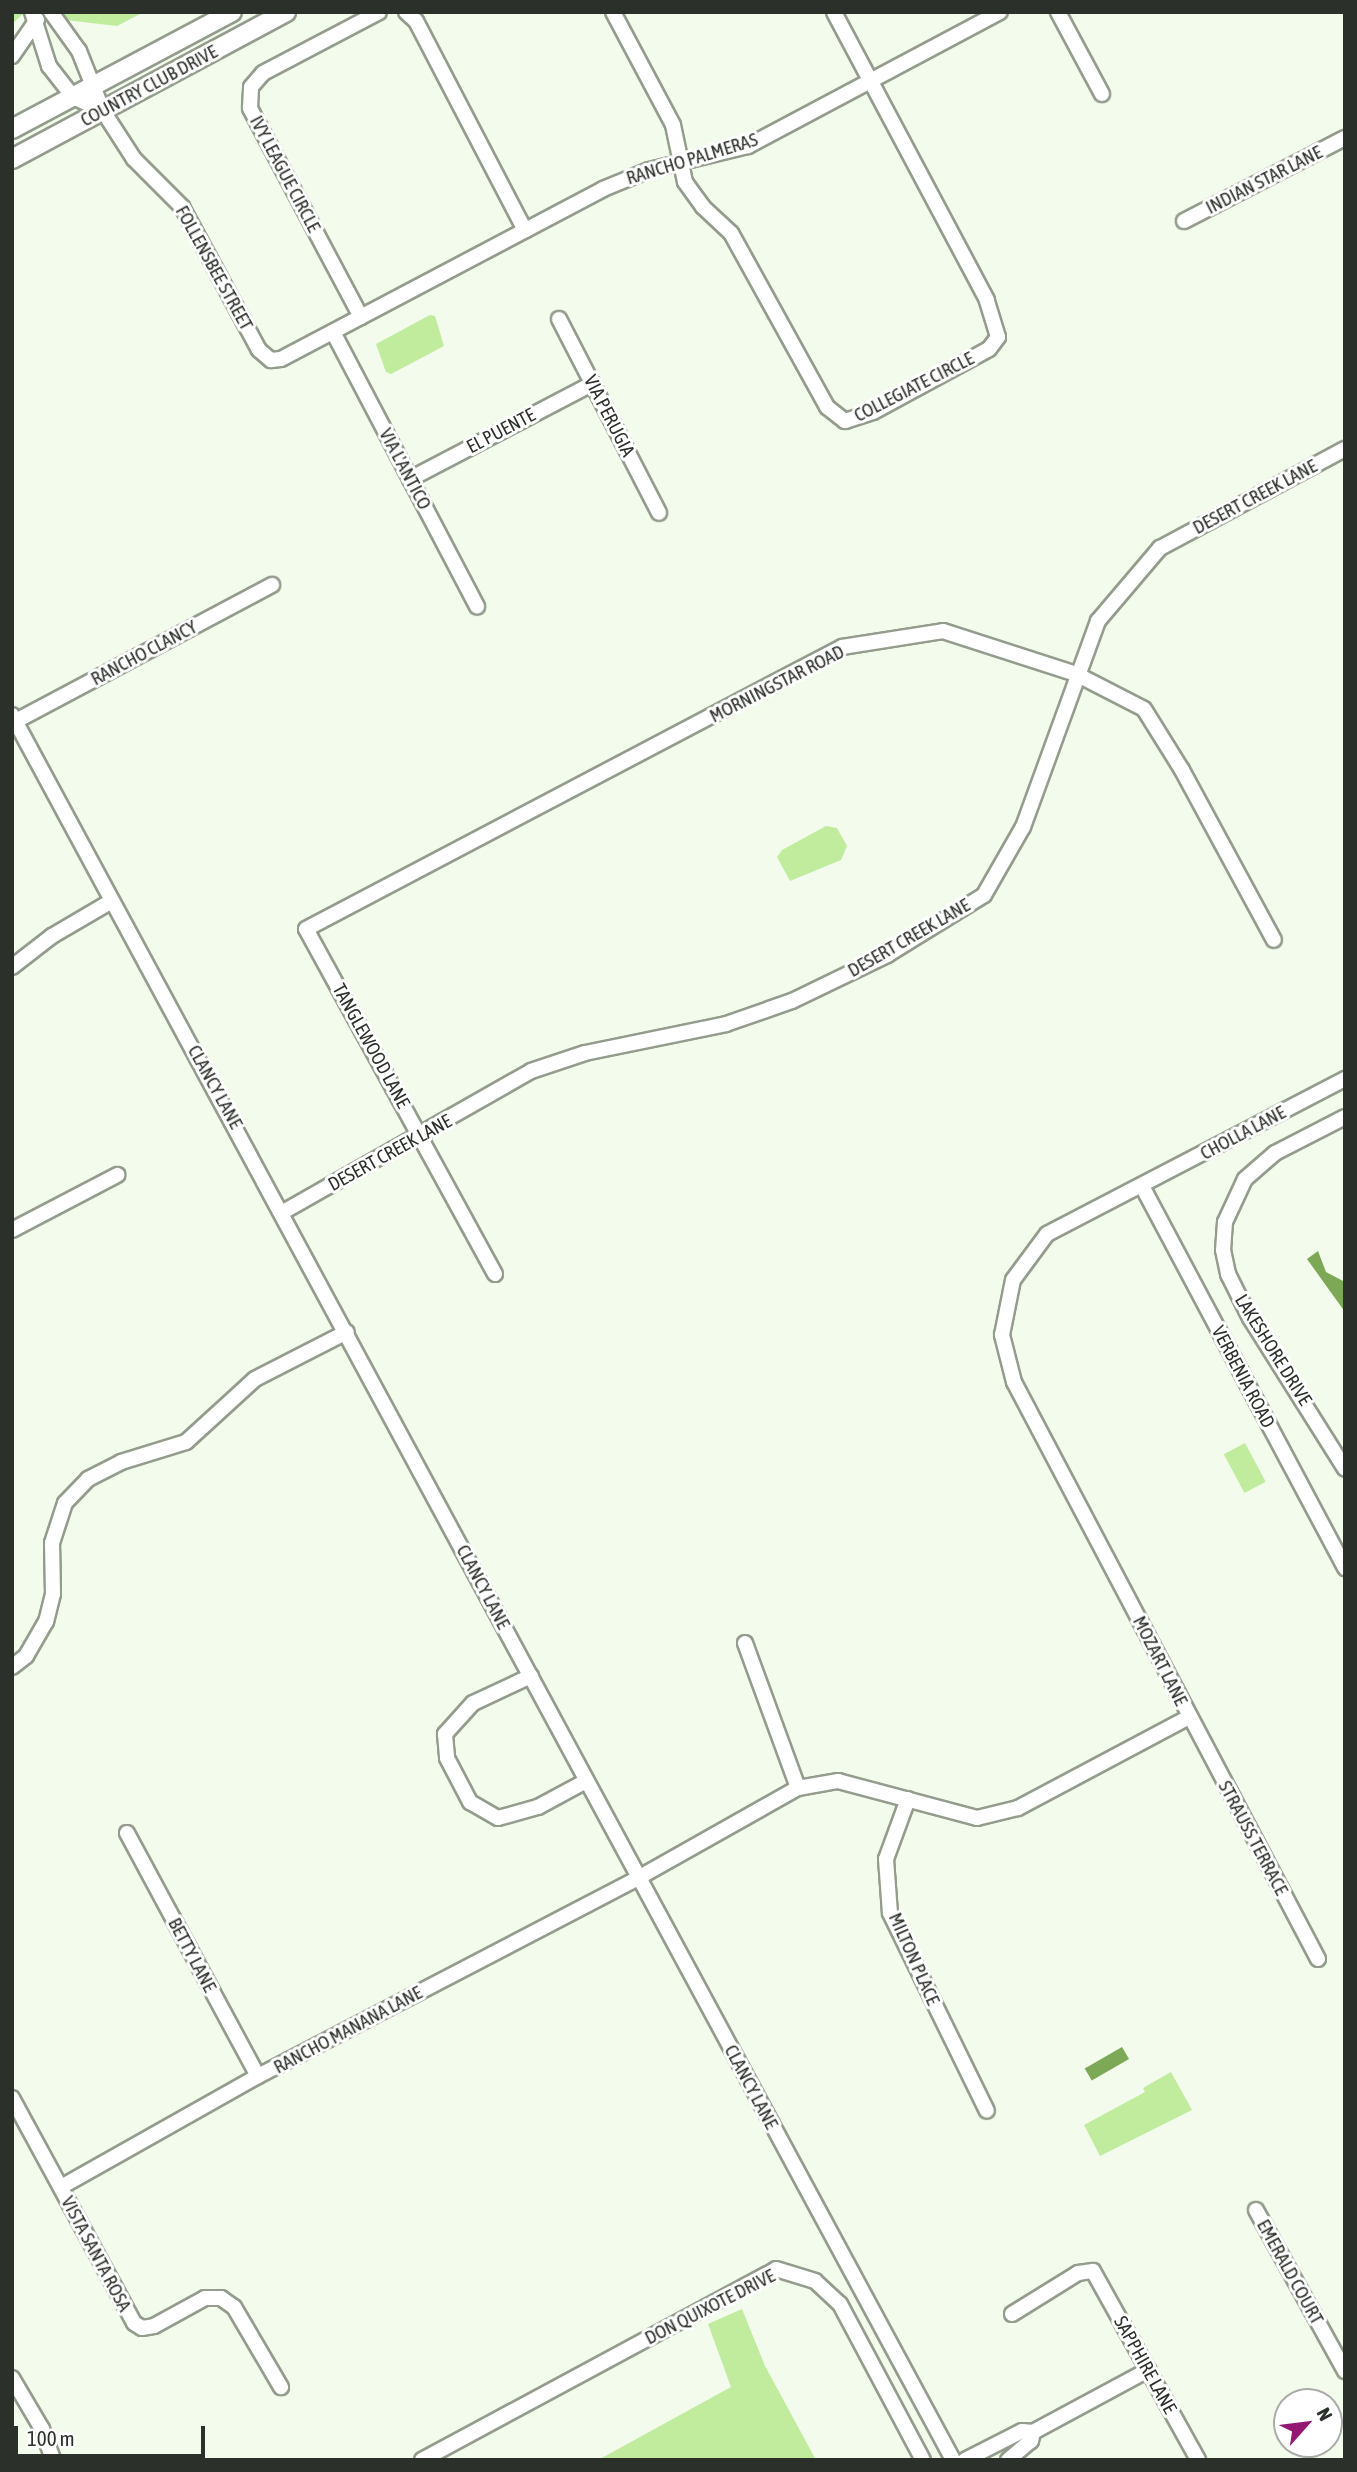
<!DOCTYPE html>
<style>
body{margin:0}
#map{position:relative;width:1357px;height:2472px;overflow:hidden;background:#f2fbec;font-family:"Asap Condensed",sans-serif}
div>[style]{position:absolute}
.green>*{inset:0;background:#c1ec9d;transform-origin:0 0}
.water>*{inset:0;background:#7da856;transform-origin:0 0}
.roads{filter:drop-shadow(2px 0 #939c8d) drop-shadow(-2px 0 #939c8d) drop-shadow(0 2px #939c8d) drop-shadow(0 -2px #939c8d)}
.minor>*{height:14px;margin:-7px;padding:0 7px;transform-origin:7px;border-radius:7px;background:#fff}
.major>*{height:18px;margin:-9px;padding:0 9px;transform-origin:9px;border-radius:9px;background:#fff}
span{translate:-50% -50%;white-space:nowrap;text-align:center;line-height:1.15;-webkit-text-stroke:6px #fff;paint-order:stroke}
.street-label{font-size:19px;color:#2c302a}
.frame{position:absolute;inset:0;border:14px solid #2c302a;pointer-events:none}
.north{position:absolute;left:1273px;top:2388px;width:70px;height:70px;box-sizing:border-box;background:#fff;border:2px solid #abacaa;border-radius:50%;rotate:62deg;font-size:19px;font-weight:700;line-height:28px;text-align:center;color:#2c302a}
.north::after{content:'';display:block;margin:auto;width:24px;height:32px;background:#931773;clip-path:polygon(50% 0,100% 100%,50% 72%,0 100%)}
.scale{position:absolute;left:14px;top:2426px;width:191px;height:32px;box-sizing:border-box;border:4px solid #2c302a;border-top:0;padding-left:9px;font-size:21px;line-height:24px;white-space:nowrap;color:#2c302a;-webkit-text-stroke:5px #fff;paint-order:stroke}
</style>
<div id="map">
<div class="green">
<div style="clip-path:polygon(12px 12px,144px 12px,117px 26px,22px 15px,12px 24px)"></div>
<div style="clip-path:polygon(430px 315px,435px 316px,444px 346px,391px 374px,386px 372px,376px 344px)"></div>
<div style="clip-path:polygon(826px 826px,837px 828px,847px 846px,841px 860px,790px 881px,777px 857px,782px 850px)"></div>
<div style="left:1245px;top:1443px;width:44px;height:24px;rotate:62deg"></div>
<div style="clip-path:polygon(1171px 2072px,1192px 2110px,1100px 2156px,1084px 2125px,1145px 2092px,1143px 2088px)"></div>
<div style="clip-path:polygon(742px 2309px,765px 2366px,816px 2460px,598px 2460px,731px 2387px,708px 2324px)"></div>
</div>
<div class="water">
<div style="clip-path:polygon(1318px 1251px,1326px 1272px,1345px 1282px,1345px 1312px,1307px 1259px)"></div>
<div style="left:1122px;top:2047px;width:14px;height:43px;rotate:60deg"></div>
</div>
<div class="roads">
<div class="minor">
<div style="left:32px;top:12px;width:57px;rotate:72.5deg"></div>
<div style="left:49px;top:66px;width:39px;rotate:52deg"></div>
<div style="left:73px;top:97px;width:33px;rotate:25deg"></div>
<div style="left:103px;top:111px;width:65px;rotate:-111.8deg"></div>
<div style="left:79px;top:51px;width:48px;rotate:-125.7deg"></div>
<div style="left:406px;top:12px;width:13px;rotate:42deg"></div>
<div style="left:416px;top:21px;width:236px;rotate:62.5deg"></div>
<div style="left:613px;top:12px;width:128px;rotate:62deg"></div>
<div style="left:673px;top:125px;width:58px;rotate:78.1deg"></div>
<div style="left:685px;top:182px;width:31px;rotate:54deg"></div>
<div style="left:703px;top:207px;width:38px;rotate:43deg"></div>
<div style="left:731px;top:233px;width:199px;rotate:61.1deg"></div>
<div style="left:827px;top:407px;width:23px;rotate:38deg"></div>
<div style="left:845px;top:421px;width:29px;rotate:-18deg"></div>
<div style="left:873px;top:412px;width:132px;rotate:-28.5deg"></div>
<div style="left:989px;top:349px;width:15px;rotate:-53deg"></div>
<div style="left:998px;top:337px;width:39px;rotate:-107deg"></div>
<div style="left:987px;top:300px;width:326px;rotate:-118deg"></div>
<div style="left:1058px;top:12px;width:93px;rotate:61.8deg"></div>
<div style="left:12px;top:56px;width:44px;rotate:-55.2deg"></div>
<div style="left:103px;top:111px;width:57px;rotate:57.1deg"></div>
<div style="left:134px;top:159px;width:68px;rotate:45deg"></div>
<div style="left:182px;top:207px;width:162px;rotate:61.7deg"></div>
<div style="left:259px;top:350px;width:16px;rotate:40deg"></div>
<div style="left:271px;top:360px;width:10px;rotate:-6deg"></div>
<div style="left:281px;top:359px;width:364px;rotate:-27.8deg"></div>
<div style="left:603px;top:189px;width:50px;rotate:-22.4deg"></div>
<div style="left:649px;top:170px;width:102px;rotate:-13.6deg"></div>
<div style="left:748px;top:146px;width:285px;rotate:-28deg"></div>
<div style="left:1184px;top:221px;width:181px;rotate:-27.3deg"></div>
<div style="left:361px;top:317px;width:237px;rotate:-118deg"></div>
<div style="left:250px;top:108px;width:21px;rotate:-87deg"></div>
<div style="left:251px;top:87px;width:18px;rotate:-49deg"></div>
<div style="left:263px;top:73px;width:131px;rotate:-27.7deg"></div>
<div style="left:559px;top:319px;width:218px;rotate:62.7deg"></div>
<div style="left:333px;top:332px;width:310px;rotate:62.3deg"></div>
<div style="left:410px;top:479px;width:205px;rotate:-27.6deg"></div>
<div style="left:12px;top:715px;width:1983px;rotate:61.66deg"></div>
<div style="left:16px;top:721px;width:290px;rotate:-28deg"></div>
<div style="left:12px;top:967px;width:51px;rotate:-37.8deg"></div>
<div style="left:52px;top:936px;width:67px;rotate:-30.4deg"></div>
<div style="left:1345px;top:1117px;width:79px;rotate:152.8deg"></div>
<div style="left:1275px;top:1153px;width:40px;rotate:139deg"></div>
<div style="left:1245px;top:1179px;width:47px;rotate:114.9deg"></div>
<div style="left:1225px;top:1222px;width:28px;rotate:94deg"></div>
<div style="left:1223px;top:1250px;width:25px;rotate:78deg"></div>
<div style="left:1228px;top:1274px;width:49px;rotate:63.4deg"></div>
<div style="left:1250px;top:1318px;width:178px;rotate:57.8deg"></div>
<div style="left:1142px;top:1186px;width:433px;rotate:62deg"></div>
<div style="left:283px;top:1212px;width:285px;rotate:-29.6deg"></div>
<div style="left:531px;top:1071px;width:57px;rotate:-18.4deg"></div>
<div style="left:585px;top:1053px;width:144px;rotate:-11.6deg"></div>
<div style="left:726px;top:1024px;width:70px;rotate:-19.2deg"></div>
<div style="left:792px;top:1001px;width:106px;rotate:-25.8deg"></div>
<div style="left:887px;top:955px;width:114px;rotate:-31.7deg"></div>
<div style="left:984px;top:895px;width:78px;rotate:-60.2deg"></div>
<div style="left:1023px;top:827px;width:219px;rotate:-70deg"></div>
<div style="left:1098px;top:621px;width:96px;rotate:-49.7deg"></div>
<div style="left:1160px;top:548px;width:210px;rotate:-28.2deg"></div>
<div style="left:12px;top:1230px;width:119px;rotate:-27.6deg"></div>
<div style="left:495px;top:1274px;width:393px;rotate:-118.7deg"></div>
<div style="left:306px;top:929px;width:606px;rotate:-27.75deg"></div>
<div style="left:842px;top:647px;width:102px;rotate:-9deg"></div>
<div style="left:943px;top:631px;width:140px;rotate:17.9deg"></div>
<div style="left:1076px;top:674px;width:76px;rotate:27.2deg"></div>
<div style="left:1144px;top:709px;width:72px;rotate:58.1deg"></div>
<div style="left:1182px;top:770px;width:193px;rotate:61.6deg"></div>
<div style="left:745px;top:1643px;width:154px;rotate:69.9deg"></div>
<div style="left:12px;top:1667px;width:18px;rotate:-38deg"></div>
<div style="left:26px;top:1656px;width:39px;rotate:-60deg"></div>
<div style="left:46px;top:1622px;width:29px;rotate:-76deg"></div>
<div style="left:53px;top:1594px;width:51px;rotate:-91.1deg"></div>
<div style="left:52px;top:1543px;width:42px;rotate:-72deg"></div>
<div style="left:65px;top:1503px;width:33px;rotate:-46deg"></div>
<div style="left:88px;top:1479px;width:37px;rotate:-27deg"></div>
<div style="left:121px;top:1462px;width:68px;rotate:-17.1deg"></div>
<div style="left:186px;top:1442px;width:93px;rotate:-42.4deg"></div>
<div style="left:255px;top:1379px;width:103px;rotate:-27.1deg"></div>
<div style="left:531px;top:1676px;width:64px;rotate:155deg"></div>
<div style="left:473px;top:1703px;width:42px;rotate:132.1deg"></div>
<div style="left:445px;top:1734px;width:24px;rotate:85deg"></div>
<div style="left:447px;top:1758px;width:50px;rotate:62.4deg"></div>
<div style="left:470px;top:1802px;width:32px;rotate:30deg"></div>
<div style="left:498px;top:1818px;width:41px;rotate:-15.4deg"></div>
<div style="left:538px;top:1807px;width:55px;rotate:-28.4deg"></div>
<div style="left:908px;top:1799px;width:64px;rotate:110.1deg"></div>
<div style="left:886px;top:1859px;width:54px;rotate:85.8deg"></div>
<div style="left:890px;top:1913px;width:220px;rotate:63.9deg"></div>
<div style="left:127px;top:1833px;width:276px;rotate:61.7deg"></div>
<div style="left:1318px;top:1959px;width:652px;rotate:-117.78deg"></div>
<div style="left:1014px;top:1382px;width:49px;rotate:-104.3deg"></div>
<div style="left:1002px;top:1335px;width:56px;rotate:-78.7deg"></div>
<div style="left:1013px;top:1280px;width:57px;rotate:-53.5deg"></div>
<div style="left:1047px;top:1234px;width:336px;rotate:-27.5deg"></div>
<div style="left:12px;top:2098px;width:256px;rotate:61.5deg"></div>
<div style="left:134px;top:2323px;width:9px;rotate:32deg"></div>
<div style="left:142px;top:2328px;width:12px;rotate:-9deg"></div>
<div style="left:154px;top:2326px;width:58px;rotate:-28.8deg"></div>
<div style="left:205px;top:2298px;width:16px"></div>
<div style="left:221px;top:2298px;width:16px;rotate:35deg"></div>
<div style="left:234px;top:2307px;width:93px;rotate:59.6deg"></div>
<div style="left:61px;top:2187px;width:226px;rotate:-29.4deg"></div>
<div style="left:258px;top:2076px;width:428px;rotate:-27.5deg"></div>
<div style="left:638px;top:1878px;width:184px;rotate:-29.4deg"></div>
<div style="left:798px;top:1788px;width:41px;rotate:-9.9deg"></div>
<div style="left:838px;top:1781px;width:144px;rotate:14.9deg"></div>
<div style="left:977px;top:1818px;width:42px;rotate:-13.7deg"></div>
<div style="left:1018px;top:1808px;width:194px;rotate:-28deg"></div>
<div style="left:1256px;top:2210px;width:184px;rotate:61.1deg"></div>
<div style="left:1012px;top:2314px;width:78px;rotate:-31.8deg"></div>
<div style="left:1078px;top:2273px;width:15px;rotate:-8deg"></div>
<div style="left:1093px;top:2271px;width:216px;rotate:60.9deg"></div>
<div style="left:12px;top:2378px;width:59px;rotate:59.5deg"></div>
<div style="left:42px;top:2429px;width:33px;rotate:70deg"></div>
<div style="left:422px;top:2460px;width:402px;rotate:-28.3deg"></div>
<div style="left:776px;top:2269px;width:41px;rotate:17.1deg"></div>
<div style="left:815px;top:2281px;width:34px;rotate:43deg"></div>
<div style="left:840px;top:2304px;width:177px;rotate:62deg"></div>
<div style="left:965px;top:2460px;width:64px;rotate:-27deg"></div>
<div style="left:1022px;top:2431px;width:11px;rotate:5deg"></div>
<div style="left:1033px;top:2432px;width:131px;rotate:-28.3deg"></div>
<div style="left:1008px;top:2460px;width:30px;rotate:-40deg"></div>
<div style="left:1031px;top:2441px;width:9px;rotate:-77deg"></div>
</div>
<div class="major">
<div style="left:12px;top:129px;width:249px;rotate:-28deg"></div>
<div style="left:12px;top:159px;width:311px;rotate:-28.2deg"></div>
</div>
</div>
<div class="street-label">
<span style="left:149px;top:86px;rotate:-28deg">COUNTRY CLUB DRIVE</span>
<span style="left:692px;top:159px;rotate:-17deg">RANCHO PALMERAS</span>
<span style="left:285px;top:174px;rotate:62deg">IVY LEAGUE CIRCLE</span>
<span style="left:1264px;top:180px;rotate:-27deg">INDIAN STAR LANE</span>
<span style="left:214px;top:268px;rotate:61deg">FOLLENSBEE STREET</span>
<span style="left:914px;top:387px;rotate:-27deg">COLLEGIATE CIRCLE</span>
<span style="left:609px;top:416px;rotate:63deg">VIA PERUGIA</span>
<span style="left:501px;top:431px;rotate:-28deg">EL PUENTE</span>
<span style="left:405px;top:469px;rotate:62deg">VIA L'ANTICO</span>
<span style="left:1255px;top:497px;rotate:-28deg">DESERT CREEK LANE</span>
<span style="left:144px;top:653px;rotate:-28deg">RANCHO CLANCY</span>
<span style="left:777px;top:684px;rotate:-27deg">MORNINGSTAR ROAD</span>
<span style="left:909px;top:938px;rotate:-30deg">DESERT CREEK LANE</span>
<span style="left:371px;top:1046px;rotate:61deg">TANGLEWOOD LANE</span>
<span style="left:215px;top:1087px;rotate:61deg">CLANCY LANE</span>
<span style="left:1243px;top:1133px;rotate:-28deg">CHOLLA LANE</span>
<span style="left:390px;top:1153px;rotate:-29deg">DESERT CREEK LANE</span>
<span style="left:1273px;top:1350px;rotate:58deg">LAKESHORE DRIVE</span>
<span style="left:1243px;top:1377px;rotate:62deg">VERBENIA ROAD</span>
<span style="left:483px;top:1587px;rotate:62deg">CLANCY LANE</span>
<span style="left:1160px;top:1661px;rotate:63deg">MOZART LANE</span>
<span style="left:1253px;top:1838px;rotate:62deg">STRAUSS TERRACE</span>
<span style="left:192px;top:1955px;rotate:62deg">BETTY LANE</span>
<span style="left:914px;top:1959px;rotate:66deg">MILTON PLACE</span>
<span style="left:348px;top:2030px;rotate:-28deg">RANCHO MANANA LANE</span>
<span style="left:751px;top:2087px;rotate:62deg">CLANCY LANE</span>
<span style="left:96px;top:2254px;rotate:62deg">VISTA SANTA ROSA</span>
<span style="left:1290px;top:2272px;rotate:61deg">EMERALD COURT</span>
<span style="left:710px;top:2307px;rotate:-27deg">DON QUIXOTE DRIVE</span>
<span style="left:1145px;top:2365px;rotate:61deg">SAPPHIRE LANE</span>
</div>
<div class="frame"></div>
<div class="north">N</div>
<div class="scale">100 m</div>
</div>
